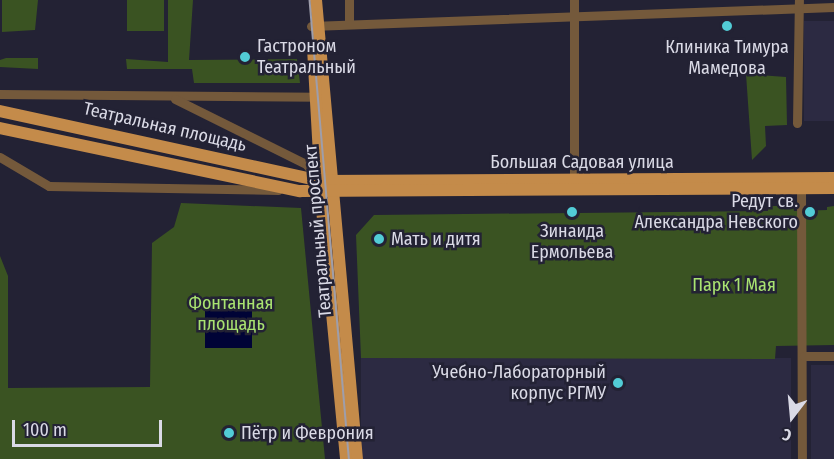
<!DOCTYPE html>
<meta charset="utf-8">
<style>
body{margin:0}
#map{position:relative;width:834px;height:459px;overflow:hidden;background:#232234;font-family:"Fira Sans Condensed",sans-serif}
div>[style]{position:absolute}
.built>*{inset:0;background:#2c2a42;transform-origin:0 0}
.green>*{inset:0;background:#3a5322;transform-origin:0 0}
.water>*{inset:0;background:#000336;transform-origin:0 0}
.minor>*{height:9px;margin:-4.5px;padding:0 4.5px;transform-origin:4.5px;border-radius:4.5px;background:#74593b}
.major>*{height:12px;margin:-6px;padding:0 6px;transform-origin:6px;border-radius:6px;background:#c48b4a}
.tram>*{height:1.5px;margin:-0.75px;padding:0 0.75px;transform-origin:0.75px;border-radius:0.75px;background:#9e9eab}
.dots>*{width:16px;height:16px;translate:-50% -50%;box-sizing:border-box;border:3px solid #232234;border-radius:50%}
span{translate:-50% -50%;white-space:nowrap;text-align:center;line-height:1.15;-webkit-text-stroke:5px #232234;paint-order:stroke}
.poi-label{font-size:18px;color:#dadae6}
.left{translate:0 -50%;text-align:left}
.right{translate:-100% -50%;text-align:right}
.street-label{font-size:18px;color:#dadae6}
.park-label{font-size:18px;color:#a9e371}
.north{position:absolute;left:762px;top:387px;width:60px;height:60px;-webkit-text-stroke:4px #232234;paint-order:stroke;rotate:196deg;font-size:16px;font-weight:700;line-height:24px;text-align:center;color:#dadae6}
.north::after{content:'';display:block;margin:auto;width:21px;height:27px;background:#dadae6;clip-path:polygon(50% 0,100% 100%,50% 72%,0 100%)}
.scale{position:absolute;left:12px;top:420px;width:150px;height:27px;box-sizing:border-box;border:3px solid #dadae6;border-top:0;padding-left:8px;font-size:18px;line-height:21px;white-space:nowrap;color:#dadae6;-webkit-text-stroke:4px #232234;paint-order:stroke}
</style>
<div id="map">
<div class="built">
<div style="left:834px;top:21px;width:100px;height:30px;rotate:90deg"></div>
<div style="left:361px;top:358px;width:430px;height:101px"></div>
<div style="left:811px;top:365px;width:23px;height:94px"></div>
</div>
<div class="green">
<div style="clip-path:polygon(2px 0,38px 0,35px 30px,2px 32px)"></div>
<div style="left:127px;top:0;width:37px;height:31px"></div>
<div style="clip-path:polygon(168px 0,193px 0,189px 60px,297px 59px,300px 83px,194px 83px,192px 69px,127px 69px,126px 59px,168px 62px)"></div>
<div style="clip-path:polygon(6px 58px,38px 58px,38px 69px,0 67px,0 60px)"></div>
<div style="clip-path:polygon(746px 74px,786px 77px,787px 125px,765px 126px,766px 146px,752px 160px)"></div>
<div style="clip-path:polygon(181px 203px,301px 208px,325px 459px,0 459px,0 256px,8px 276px,8px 388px,150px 387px,152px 243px,174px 227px)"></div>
<div style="clip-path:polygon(768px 206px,793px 206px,794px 211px,827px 210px,827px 207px,834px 206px,834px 345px,776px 346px,775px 359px,361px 358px,356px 235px,374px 215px,768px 211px)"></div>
</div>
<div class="water">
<div style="left:205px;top:301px;width:47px;height:47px"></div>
</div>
<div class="minor">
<div style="left:349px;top:24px;width:24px;rotate:-90deg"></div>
<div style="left:311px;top:26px;width:523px;rotate:-2.08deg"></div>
<div style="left:0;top:94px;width:317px;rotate:0.5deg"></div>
<div style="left:175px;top:99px;width:146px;rotate:26.4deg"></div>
<div style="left:306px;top:164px;width:22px;rotate:51deg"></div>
<div style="left:797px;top:123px;width:123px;rotate:-89.1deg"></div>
<div style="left:0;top:157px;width:57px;rotate:30.6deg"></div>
<div style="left:49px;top:186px;width:229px;rotate:1deg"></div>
<div style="left:574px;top:180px;width:180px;rotate:-90deg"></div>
<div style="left:801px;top:188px;width:271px;rotate:89.8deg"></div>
<div style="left:804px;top:356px;width:30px"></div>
</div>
<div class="major">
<div style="left:316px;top:0;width:461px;rotate:84.9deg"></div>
<div style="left:313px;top:48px;width:161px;rotate:86.8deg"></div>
<div style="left:322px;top:209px;width:251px;rotate:84.5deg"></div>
<div style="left:0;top:111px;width:328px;rotate:12.3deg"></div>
<div style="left:320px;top:181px;width:514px;rotate:-0.33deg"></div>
<div style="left:0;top:128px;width:307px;rotate:11.9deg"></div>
<div style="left:300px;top:191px;width:534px;rotate:-0.32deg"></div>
</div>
<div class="tram">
<div style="left:310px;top:0;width:461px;rotate:85.1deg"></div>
</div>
<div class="dots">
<div style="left:727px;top:26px;background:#52ccd6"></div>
<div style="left:245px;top:57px;background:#52ccd6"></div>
<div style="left:572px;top:212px;background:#52ccd6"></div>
<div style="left:810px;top:212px;background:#52ccd6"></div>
<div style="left:379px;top:239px;background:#52ccd6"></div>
<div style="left:618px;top:383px;background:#52ccd6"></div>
<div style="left:229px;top:433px;background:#52ccd6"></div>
</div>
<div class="poi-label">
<span class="left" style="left:257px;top:57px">Гастроном<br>Театральный</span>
<span style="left:727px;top:58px">Клиника Тимура<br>Мамедова</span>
<span class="right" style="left:798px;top:212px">Редут св.<br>Александра Невского</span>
<span style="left:572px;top:242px">Зинаида<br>Ермольева</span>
<span class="left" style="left:391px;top:239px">Мать и дитя</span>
<span class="right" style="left:606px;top:383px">Учебно-Лабораторный<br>корпус РГМУ</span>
<span class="left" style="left:241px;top:433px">Пётр и Феврония</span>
</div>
<div class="street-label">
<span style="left:165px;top:127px;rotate:13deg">Театральная площадь</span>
<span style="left:582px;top:162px">Большая Садовая улица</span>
<span style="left:318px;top:231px;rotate:-95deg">Театральный проспект</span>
</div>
<div class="park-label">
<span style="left:734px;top:285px">Парк 1 Мая</span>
<span style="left:231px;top:314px">Фонтанная<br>площадь</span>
</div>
<div class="north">С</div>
<div class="scale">100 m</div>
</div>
